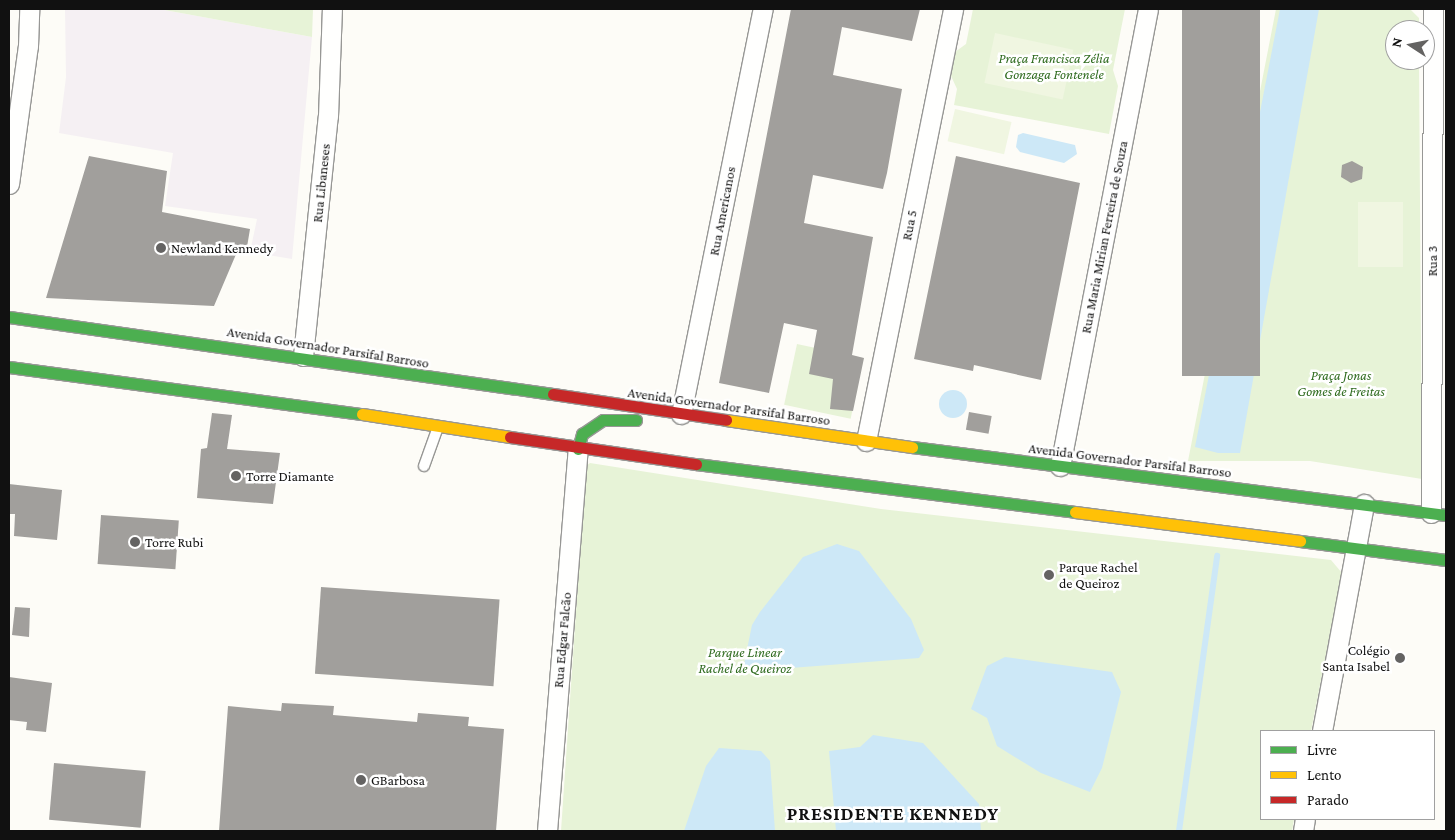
<!DOCTYPE html>
<meta charset="utf-8">
<style>
body{margin:0}
#map{position:relative;width:1455px;height:840px;overflow:hidden;background:#fdfcf7;font-family:"Crimson Pro",serif}
div>[style]{position:absolute}
.industrial>*{inset:0;background:#f5f0f3}
.green>*{inset:0;background:#e7f3d7;transform-origin:0 0}
.pitch>*{inset:0;background:#f0f6e1;transform-origin:0 0}
.water>*{inset:0;background:#cde8f7}
.round{border-radius:50%}
.stream>*{height:6px;margin:-3px;padding:0 3px;transform-origin:3px;border-radius:3px;background:#cde8f7}
.building>*{inset:0;background:#a19f9c;transform-origin:0 0}
.roads{filter:drop-shadow(1px 0 #979795) drop-shadow(-1px 0 #979795) drop-shadow(0 1px #979795) drop-shadow(0 -1px #979795)}
.lane>*{height:10px;margin:-5px;padding:0 5px;transform-origin:5px;border-radius:5px;background:#fffffe}
.street>*{height:19px;margin:-9.5px;padding:0 9.5px;transform-origin:9.5px;border-radius:9.5px;background:#fffffe}
.fast>*{height:11px;margin:-5.5px;padding:0 5.5px;transform-origin:5.5px;border-radius:5.5px;background:#4caf50}
.slow>*{height:11px;margin:-5.5px;padding:0 5.5px;transform-origin:5.5px;border-radius:5.5px;background:#ffc107}
.jam>*{height:11px;margin:-5.5px;padding:0 5.5px;transform-origin:5.5px;border-radius:5.5px;background:#c62828}
.dots>*{width:14px;height:14px;translate:-50% -50%;box-sizing:border-box;border:2px solid #fff;border-radius:50%}
span{translate:-50% -50%;white-space:nowrap;text-align:center;line-height:1.15;-webkit-text-stroke:5px #fff;paint-order:stroke}
.park-label{font-size:14px;color:#2f6b1f;font-style:italic}
.street-label{font-size:14px;color:#111}
.poi-label{font-size:14px;color:#111}
.left{translate:0 -50%;text-align:left}
.right{translate:-100% -50%;text-align:right}
.district-label{font-size:19px;color:#111;font-weight:700;letter-spacing:1px}
.frame{position:absolute;inset:0;border:10px solid #111;pointer-events:none}
.legend{position:absolute;left:1260px;top:730px;width:175px;height:90px;box-sizing:border-box;background:#fff;border:1px solid #a0a0a0;margin:0;padding:6px 9px;list-style:none;font-size:15px;color:#111}
.legend li{display:flex;align-items:center;gap:10px;height:25px}
.legend b{width:25px;border:1px solid #a0a0a0}
.north{position:absolute;left:1385px;top:20px;width:50px;height:50px;box-sizing:border-box;background:#fff;border:1px solid #a0a0a0;border-radius:50%;rotate:281deg;font-size:14px;font-weight:700;line-height:20px;text-align:center;color:#111}
.north::after{content:'';display:block;margin:auto;width:18px;height:22px;background:#646362;clip-path:polygon(50% 0,100% 100%,50% 72%,0 100%)}
</style>
<div id="map">
<div class="industrial">
<div style="clip-path:polygon(65px 9px,159px 9px,312px 37px,292px 259px,250px 252px,257px 219px,165px 206px,173px 153px,59px 133px,66px 77px)"></div>
</div>
<div class="green">
<div style="clip-path:polygon(159px 9px,313px 9px,312px 37px)"></div>
<div style="clip-path:polygon(973px 9px,1125px 9px,1113px 70px,1118px 86px,1109px 134px,954px 105px,957px 89px,951px 76px,955px 52px,966px 44px)"></div>
<div style="clip-path:polygon(1276px 9px,1410px 9px,1419px 18px,1419px 30px,1395px 30px,1395px 60px,1419px 60px,1422px 479px,1310px 461px,1188px 461px)"></div>
<div style="left:797px;top:344px;width:68px;height:62px;rotate:12deg"></div>
<div style="clip-path:polygon(590px 463px,881px 509px,1331px 560px,1342px 573px,1311px 731px,1261px 731px,1261px 819px,1294px 819px,1292px 831px,561px 831px,586px 466px)"></div>
</div>
<div class="pitch">
<div style="left:995px;top:33px;width:80px;height:51px;rotate:12deg"></div>
<div style="left:955px;top:109px;width:58px;height:33px;rotate:13deg"></div>
<div style="left:1358px;top:202px;width:45px;height:65px"></div>
</div>
<div class="water">
<div style="clip-path:polygon(1280px 9px,1319px 9px,1240px 453px,1218px 453px,1195px 447px)"></div>
<div style="clip-path:polygon(1023px 133px,1075px 145px,1077px 154px,1064px 163px,1020px 152px,1016px 147px,1018px 135px)"></div>
<div class="round" style="left:939px;top:390px;width:28px;height:28px"></div>
<div style="clip-path:polygon(837px 544px,859px 551px,911px 619px,924px 650px,919px 658px,752px 671px,744px 664px,752px 625px,760px 612px,803px 557px)"></div>
<div style="clip-path:polygon(1005px 657px,1112px 672px,1121px 692px,1102px 768px,1090px 792px,1041px 773px,997px 746px,987px 718px,971px 709px,987px 666px)"></div>
<div style="clip-path:polygon(873px 735px,923px 743px,979px 804px,981px 831px,836px 831px,829px 751px,860px 747px)"></div>
<div style="clip-path:polygon(719px 748px,761px 751px,770px 761px,775px 831px,684px 831px,706px 766px)"></div>
</div>
<div class="stream">
<div style="left:1179px;top:831px;width:278px;rotate:-82.1deg"></div>
</div>
<div class="building">
<div style="clip-path:polygon(791px 9px,920px 9px,912px 41px,842px 27px,833px 75px,902px 89px,887px 173px,883px 189px,813px 175px,806px 212px,804px 223px,873px 237px,852px 355px,864px 358px,853px 411px,830px 409px,833px 379px,809px 374px,817px 330px,784px 323px,769px 393px,719px 383px)"></div>
<div style="left:1182px;top:9px;width:78px;height:367px"></div>
<div style="clip-path:polygon(89px 156px,167px 171px,162px 212px,250px 229px,246px 253px,237px 252px,214px 306px,46px 298px)"></div>
<div style="clip-path:polygon(956px 156px,1080px 183px,1041px 380px,974px 365px,973px 371px,914px 359px)"></div>
<div style="clip-path:polygon(1352px 161px,1363px 167px,1362px 179px,1351px 183px,1341px 177px,1342px 165px)"></div>
<div style="left:969px;top:412px;width:23px;height:18px;rotate:10deg"></div>
<div style="clip-path:polygon(212px 413px,232px 415px,227px 449px,280px 453px,273px 504px,197px 498px,201px 449px,207px 448px)"></div>
<div style="clip-path:polygon(9px 484px,62px 490px,57px 540px,14px 536px,15px 514px,9px 514px)"></div>
<div style="left:101px;top:515px;width:78px;height:49px;rotate:4deg"></div>
<div style="left:321px;top:587px;width:179px;height:87px;rotate:4deg"></div>
<div style="clip-path:polygon(15px 607px,30px 608px,29px 637px,12px 635px)"></div>
<div style="clip-path:polygon(9px 677px,52px 683px,46px 732px,26px 730px,27px 722px,9px 720px)"></div>
<div style="clip-path:polygon(282px 703px,334px 706px,333px 715px,417px 722px,418px 713px,469px 717px,468px 726px,504px 729px,496px 831px,219px 831px,228px 706px,281px 711px)"></div>
<div style="left:54px;top:763px;width:92px;height:57px;rotate:5deg"></div>
</div>
<div class="roads">
<div class="lane">
<div style="left:424px;top:466px;width:41px;rotate:-70.3deg"></div>
</div>
<div class="street">
<div style="left:9px;top:184px;width:139px;rotate:-82.2deg"></div>
<div style="left:28px;top:46px;width:37px;rotate:-88deg"></div>
<div style="left:303px;top:356px;width:241px;rotate:-84.1deg"></div>
<div style="left:328px;top:116px;width:107px;rotate:-87.9deg"></div>
<div style="left:681px;top:414px;width:413px;rotate:-78.6deg"></div>
<div style="left:866px;top:441px;width:441px;rotate:-78.6deg"></div>
<div style="left:1060px;top:466px;width:465px;rotate:-79.1deg"></div>
<div style="left:1431px;top:513px;width:504px;rotate:-89.77deg"></div>
<div style="left:1322px;top:731px;width:231px;rotate:-79.5deg"></div>
<div style="left:547px;top:831px;width:383px;rotate:-85.4deg"></div>
<div style="left:1303px;top:831px;width:12px;rotate:-81deg"></div>
</div>
<div class="fast">
<div style="left:9px;top:317px;width:549px;rotate:8.06deg"></div>
<div style="left:9px;top:367px;width:356px;rotate:7.6deg"></div>
<div style="left:912px;top:447px;width:538px;rotate:7.26deg"></div>
<div style="left:578px;top:449px;width:16px;rotate:-75deg"></div>
<div style="left:582px;top:434px;width:25px;rotate:-34deg"></div>
<div style="left:603px;top:420px;width:33px"></div>
<div style="left:696px;top:464px;width:382px;rotate:7.2deg"></div>
<div style="left:1300px;top:541px;width:147px;rotate:7.4deg"></div>
</div>
<div class="slow">
<div style="left:362px;top:414px;width:150px;rotate:8.8deg"></div>
<div style="left:726px;top:420px;width:188px;rotate:8.3deg"></div>
<div style="left:1075px;top:512px;width:227px;rotate:7.3deg"></div>
</div>
<div class="jam">
<div style="left:553px;top:394px;width:175px;rotate:8.5deg"></div>
<div style="left:510px;top:437px;width:188px;rotate:8.3deg"></div>
</div>
</div>
<div class="dots">
<div style="left:161px;top:248px;background:#646362"></div>
<div style="left:236px;top:476px;background:#646362"></div>
<div style="left:135px;top:542px;background:#646362"></div>
<div style="left:1049px;top:575px;background:#646362"></div>
<div style="left:1400px;top:658px;background:#646362"></div>
<div style="left:361px;top:780px;background:#646362"></div>
</div>
<div class="park-label">
<span style="left:1054px;top:66px">Praça Francisca Zélia<br>Gonzaga Fontenele</span>
<span style="left:1341px;top:383px">Praça Jonas<br>Gomes de Freitas</span>
<span style="left:745px;top:660px">Parque Linear<br>Rachel de Queiroz</span>
</div>
<div class="street-label">
<span style="left:321px;top:183px;rotate:-84deg">Rua Libaneses</span>
<span style="left:722px;top:211px;rotate:-79deg">Rua Americanos</span>
<span style="left:909px;top:225px;rotate:-79deg">Rua 5</span>
<span style="left:1104px;top:237px;rotate:-79deg">Rua Maria Mirian Ferreira de Souza</span>
<span style="left:1432px;top:261px;rotate:-90deg">Rua 3</span>
<span style="left:328px;top:347px;rotate:9deg">Avenida Governador Parsifal Barroso</span>
<span style="left:729px;top:406px;rotate:8deg">Avenida Governador Parsifal Barroso</span>
<span style="left:1130px;top:460px;rotate:7deg">Avenida Governador Parsifal Barroso</span>
<span style="left:562px;top:640px;rotate:-85deg">Rua Edgar Falcão</span>
</div>
<div class="poi-label">
<span class="left" style="left:171px;top:248px">Newland Kennedy</span>
<span class="left" style="left:246px;top:476px">Torre Diamante</span>
<span class="left" style="left:145px;top:542px">Torre Rubi</span>
<span class="left" style="left:1059px;top:575px">Parque Rachel<br>de Queiroz</span>
<span class="right" style="left:1390px;top:658px">Colégio<br>Santa Isabel</span>
<span class="left" style="left:371px;top:780px">GBarbosa</span>
</div>
<div class="district-label">
<span style="left:893px;top:814px">PRESIDENTE KENNEDY</span>
</div>
<div class="frame"></div>
<ul class="legend">
<li><b style="height:6px;background:#4caf50"></b>Livre</li>
<li><b style="height:6px;background:#ffc107"></b>Lento</li>
<li><b style="height:6px;background:#c62828"></b>Parado</li>
</ul>
<div class="north">N</div>
</div>
